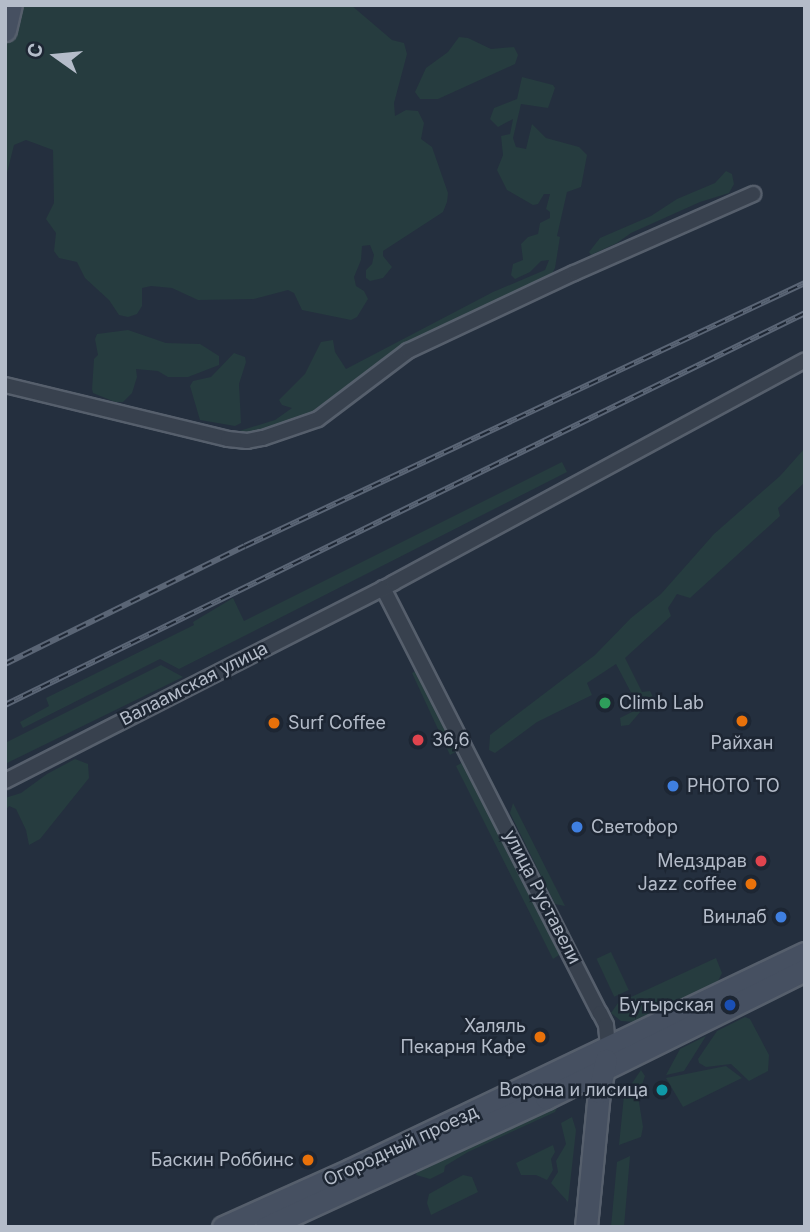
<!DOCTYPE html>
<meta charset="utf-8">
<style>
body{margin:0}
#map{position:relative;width:810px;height:1232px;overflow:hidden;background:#242f3e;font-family:Inter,sans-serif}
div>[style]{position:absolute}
.green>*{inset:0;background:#263c3f;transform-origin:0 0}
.roads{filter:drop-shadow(2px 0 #565f6c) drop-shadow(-2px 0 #565f6c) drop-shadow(0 2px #565f6c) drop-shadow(0 -2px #565f6c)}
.street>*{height:14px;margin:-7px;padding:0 7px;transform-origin:7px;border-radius:7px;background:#38414e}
.secondary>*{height:21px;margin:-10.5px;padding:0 10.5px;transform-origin:10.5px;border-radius:10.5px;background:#465061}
.rail>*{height:6px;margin-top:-3px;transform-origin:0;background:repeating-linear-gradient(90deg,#1d2633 0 10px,#5a6575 0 20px);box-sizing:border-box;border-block:2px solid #5a6575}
.dots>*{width:19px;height:19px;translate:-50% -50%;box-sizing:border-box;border:4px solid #1d2633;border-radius:50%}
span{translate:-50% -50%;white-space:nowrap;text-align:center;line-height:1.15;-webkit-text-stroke:5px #1d2633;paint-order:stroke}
.street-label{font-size:18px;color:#b4bcc9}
.poi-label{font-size:18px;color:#b4bcc9}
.left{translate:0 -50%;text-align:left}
.right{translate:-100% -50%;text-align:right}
.frame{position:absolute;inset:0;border:7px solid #b4bcc9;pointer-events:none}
.north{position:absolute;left:21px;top:21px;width:70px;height:70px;-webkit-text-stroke:5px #1d2633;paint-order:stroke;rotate:285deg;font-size:19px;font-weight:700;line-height:28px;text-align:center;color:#b4bcc9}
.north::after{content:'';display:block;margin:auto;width:24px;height:32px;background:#b4bcc9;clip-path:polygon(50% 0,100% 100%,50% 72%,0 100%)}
</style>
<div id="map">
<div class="green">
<div style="clip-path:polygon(18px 5px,351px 5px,392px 40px,404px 43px,407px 54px,394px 103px,395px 116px,406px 110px,418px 111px,424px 123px,421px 139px,432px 147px,448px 193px,447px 202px,443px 212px,383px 251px,383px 256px,392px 267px,383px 278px,370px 281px,366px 278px,366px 270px,372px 264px,374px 255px,370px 245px,362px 246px,361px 260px,354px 277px,356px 286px,364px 291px,368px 299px,357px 317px,351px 320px,302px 310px,294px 293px,288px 290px,254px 299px,198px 300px,172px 288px,151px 286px,142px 288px,142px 306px,137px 314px,128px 317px,119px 315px,109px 300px,85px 278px,77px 262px,59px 258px,54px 251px,56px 233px,46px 219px,54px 203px,53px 150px,26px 140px,14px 145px,5px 181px,5px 51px,11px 18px)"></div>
<div style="clip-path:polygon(459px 37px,468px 38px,491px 49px,514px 47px,518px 55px,515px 64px,438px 99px,420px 99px,415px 92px,426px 68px,448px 52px)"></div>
<div style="clip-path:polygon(522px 77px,553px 85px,555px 88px,548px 108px,521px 104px,513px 138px,516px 147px,526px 149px,532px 124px,546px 138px,579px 147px,587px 155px,581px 187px,567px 192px,557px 236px,560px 237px,555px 268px,549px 279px,409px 344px,384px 359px,314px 414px,289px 426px,249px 434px,236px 432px,275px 420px,292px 408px,282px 405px,279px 400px,305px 374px,321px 342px,333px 340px,335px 352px,346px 369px,493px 292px,545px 270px,549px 260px,541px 261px,530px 272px,515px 279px,511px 275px,513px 264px,523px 260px,521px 244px,528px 237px,538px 234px,540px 223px,550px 218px,550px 212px,546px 209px,550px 194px,544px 194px,538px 204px,533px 205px,507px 190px,497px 170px,503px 155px,501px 136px,510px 134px,513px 119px,498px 127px,490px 119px,494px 108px,517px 99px)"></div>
<div style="clip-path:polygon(726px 171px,732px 174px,734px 184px,729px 193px,700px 202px,631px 233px,617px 243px,591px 255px,589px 252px,600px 238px,651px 216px,677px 199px,715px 183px)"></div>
<div style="clip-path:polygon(128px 330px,166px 343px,200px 344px,219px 356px,219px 365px,188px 377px,168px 377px,158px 371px,136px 369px,137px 377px,132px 393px,123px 402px,115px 402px,93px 393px,92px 389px,94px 359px,98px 355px,95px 339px,97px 334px)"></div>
<div style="clip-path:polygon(234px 353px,245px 357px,246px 362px,239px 384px,241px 423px,235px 426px,200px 420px,190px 386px,193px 381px,211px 377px)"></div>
<div style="clip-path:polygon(805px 448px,805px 482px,778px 508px,780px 516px,690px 598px,677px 594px,668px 608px,671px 616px,625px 658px,642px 692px,650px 691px,653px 697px,629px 725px,621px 726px,620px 718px,636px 710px,633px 704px,636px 702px,616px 664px,587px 683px,592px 695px,537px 722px,495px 753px,489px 750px,490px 735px,595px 655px,631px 618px,661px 594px,714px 534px,780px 476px)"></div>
<div style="clip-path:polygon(562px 462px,567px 472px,179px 669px,160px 659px,23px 728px,20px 722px,49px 706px,46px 698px,194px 625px,193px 622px,233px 598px,244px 621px)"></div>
<div style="clip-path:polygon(161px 665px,183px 677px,5px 764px,5px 743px)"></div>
<div style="clip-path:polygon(419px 669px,459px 750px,450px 755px,412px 673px)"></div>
<div style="clip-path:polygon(75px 759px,88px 764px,89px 778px,40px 839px,29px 845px,26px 830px,16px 809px,9px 806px,5px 811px,5px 798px,21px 793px,47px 774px)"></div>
<div style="clip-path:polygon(465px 761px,560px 950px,559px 955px,553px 959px,456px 766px)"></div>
<div style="clip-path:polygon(513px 803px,565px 906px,555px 904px,510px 813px)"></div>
<div style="left:611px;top:952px;width:42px;height:16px;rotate:65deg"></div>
<div style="clip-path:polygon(716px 958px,722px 973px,718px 981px,637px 1022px,621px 1021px,611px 1013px,618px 1003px)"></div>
<div style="clip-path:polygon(745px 1017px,750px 1019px,769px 1055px,768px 1071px,749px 1081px,731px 1064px,706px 1067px,699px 1063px,698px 1059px,717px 1031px)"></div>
<div style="clip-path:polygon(706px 1036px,684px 1071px,666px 1075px,680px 1049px)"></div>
<div style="clip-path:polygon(726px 1066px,742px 1078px,683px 1107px,666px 1078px)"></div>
<div style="clip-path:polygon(641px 1070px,645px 1076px,638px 1096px,643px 1127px,641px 1137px,619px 1145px,624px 1095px)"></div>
<div style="clip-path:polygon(559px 1104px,555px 1112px,468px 1152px,445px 1166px,444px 1172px,430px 1179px,416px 1175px,417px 1168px,443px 1155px)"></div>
<div style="clip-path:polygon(572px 1117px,576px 1130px,568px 1202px,551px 1183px,558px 1172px,556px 1161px,566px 1144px,561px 1123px)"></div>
<div style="clip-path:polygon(553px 1145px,555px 1152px,551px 1159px,553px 1170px,547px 1180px,536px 1175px,521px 1175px,516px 1163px)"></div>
<div style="clip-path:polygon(630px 1156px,624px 1227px,611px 1227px,617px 1162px)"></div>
<div style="clip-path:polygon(463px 1175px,472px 1177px,478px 1192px,431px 1215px,427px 1203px,429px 1194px)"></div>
</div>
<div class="roads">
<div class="street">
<div style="left:5px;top:385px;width:229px;rotate:13.6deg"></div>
<div style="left:228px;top:439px;width:19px;rotate:6deg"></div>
<div style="left:247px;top:441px;width:16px;rotate:-11deg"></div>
<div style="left:263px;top:438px;width:58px;rotate:-19.1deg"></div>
<div style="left:318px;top:419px;width:113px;rotate:-37.1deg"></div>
<div style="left:408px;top:351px;width:183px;rotate:-25.2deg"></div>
<div style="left:574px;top:273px;width:196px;rotate:-23.8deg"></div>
<div style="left:383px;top:588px;width:477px;rotate:63deg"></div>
<div style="left:600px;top:1013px;width:13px;rotate:63deg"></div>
<div style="left:606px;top:1025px;width:23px;rotate:85deg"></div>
<div style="left:5px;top:781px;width:436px;rotate:-27deg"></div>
<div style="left:393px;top:583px;width:468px;rotate:-28.4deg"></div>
</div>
<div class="secondary">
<div style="left:5px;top:30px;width:26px;rotate:-77deg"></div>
<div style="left:223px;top:1227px;width:139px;rotate:-24.2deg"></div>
<div style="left:350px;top:1170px;width:504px;rotate:-25.5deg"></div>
<div style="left:266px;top:1227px;width:308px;rotate:-24.7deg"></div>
<div style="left:546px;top:1098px;width:289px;rotate:-26.3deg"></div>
<div style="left:586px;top:1227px;width:136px;rotate:-84.5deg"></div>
<div style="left:599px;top:1092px;width:33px;rotate:-78deg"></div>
</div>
</div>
<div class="rail">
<div style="left:5px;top:664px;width:267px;rotate:-26.2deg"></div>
<div style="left:245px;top:546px;width:619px;rotate:-25.16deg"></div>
<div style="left:5px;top:705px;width:891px;rotate:-26.1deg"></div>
</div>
<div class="dots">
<div style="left:605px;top:703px;background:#2e9e5b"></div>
<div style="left:742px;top:721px;background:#e8710a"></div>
<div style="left:274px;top:723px;background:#e8710a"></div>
<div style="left:418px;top:740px;background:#e0444e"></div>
<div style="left:673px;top:786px;background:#3f7fe0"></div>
<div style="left:577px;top:827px;background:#3f7fe0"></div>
<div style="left:761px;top:861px;background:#e0444e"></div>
<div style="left:751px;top:884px;background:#e8710a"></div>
<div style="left:781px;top:917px;background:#3f7fe0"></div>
<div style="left:730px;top:1005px;background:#1a4fb4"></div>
<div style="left:540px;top:1037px;background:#e8710a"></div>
<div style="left:662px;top:1090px;background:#0f9aa8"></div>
<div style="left:308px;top:1160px;background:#e8710a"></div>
</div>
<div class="street-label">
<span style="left:194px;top:684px;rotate:-27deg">Валаамская улица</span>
<span style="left:542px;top:897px;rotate:63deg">улица Руставели</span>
<span style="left:401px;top:1146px;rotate:-25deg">Огородный проезд</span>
</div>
<div class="poi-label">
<span class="left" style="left:619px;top:703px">Climb Lab</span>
<span class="left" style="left:288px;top:723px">Surf Coffee</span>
<span class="left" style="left:432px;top:740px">36,6</span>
<span style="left:742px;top:743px">Райхан</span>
<span class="left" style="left:687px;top:786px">PHOTO TO</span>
<span class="left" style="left:591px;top:827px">Светофор</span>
<span class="right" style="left:747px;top:861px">Медздрав</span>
<span class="right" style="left:737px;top:884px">Jazz coffee</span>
<span class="right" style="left:767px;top:917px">Винлаб</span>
<span class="right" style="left:714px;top:1005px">Бутырская</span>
<span class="right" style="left:526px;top:1037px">Халяль<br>Пекарня Кафе</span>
<span class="right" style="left:648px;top:1090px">Ворона и лисица</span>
<span class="right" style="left:294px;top:1160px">Баскин Роббинс</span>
</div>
<div class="frame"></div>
<div class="north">С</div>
</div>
